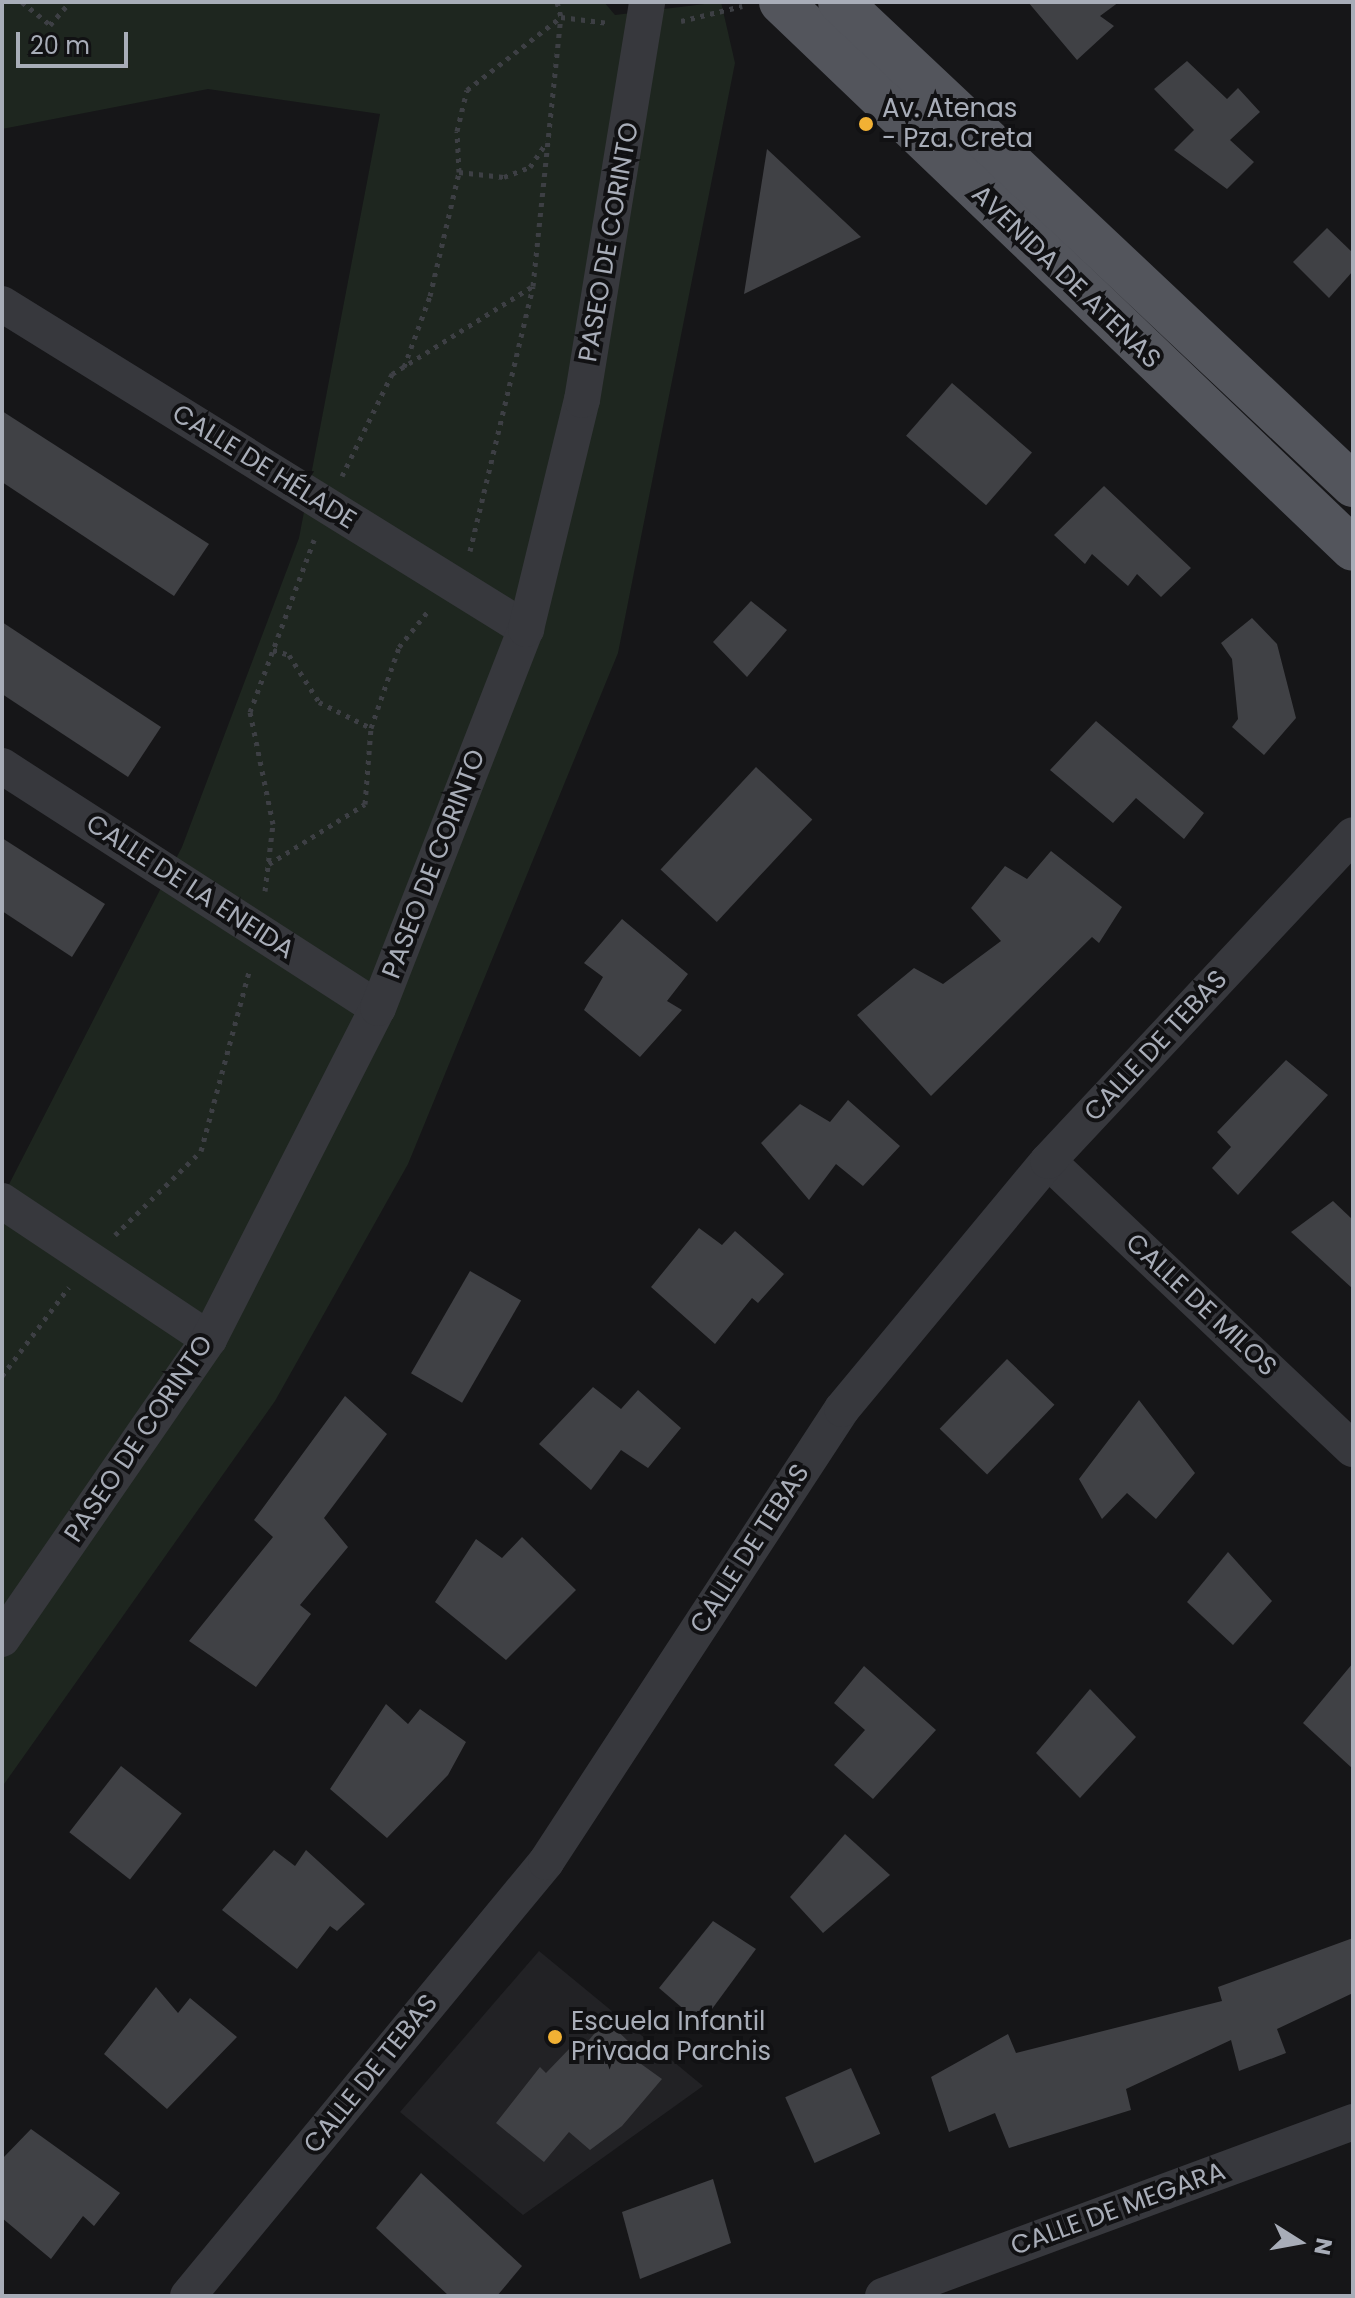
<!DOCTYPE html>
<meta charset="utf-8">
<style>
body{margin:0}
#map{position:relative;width:1355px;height:2298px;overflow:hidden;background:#161618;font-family:Poppins,sans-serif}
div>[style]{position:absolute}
.built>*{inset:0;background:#222225}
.green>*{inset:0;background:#1e261f}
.building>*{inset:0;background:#404145;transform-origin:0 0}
.path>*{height:5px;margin-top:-2.5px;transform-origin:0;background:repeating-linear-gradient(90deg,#3d3f44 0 4px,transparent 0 10px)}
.minor>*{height:36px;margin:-18px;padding:0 18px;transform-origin:18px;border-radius:18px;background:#37383d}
.major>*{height:44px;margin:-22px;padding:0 22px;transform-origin:22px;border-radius:22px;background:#53555c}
.dots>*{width:22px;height:22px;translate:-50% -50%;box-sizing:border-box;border:4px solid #111113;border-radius:50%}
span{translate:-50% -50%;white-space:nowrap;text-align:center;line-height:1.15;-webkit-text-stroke:8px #111113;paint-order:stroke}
.poi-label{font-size:26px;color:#a8adb8}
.left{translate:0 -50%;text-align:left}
.street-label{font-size:26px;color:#a8adb8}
.frame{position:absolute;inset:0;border:4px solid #a8adb8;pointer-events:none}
.north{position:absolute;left:1259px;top:2202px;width:80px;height:80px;-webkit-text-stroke:6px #111113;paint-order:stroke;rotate:101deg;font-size:22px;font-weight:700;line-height:32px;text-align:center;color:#a8adb8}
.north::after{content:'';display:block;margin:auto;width:28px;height:36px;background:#a8adb8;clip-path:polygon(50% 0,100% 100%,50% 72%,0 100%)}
.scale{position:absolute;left:16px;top:32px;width:112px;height:36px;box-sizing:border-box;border:4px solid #a8adb8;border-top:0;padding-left:10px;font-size:24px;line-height:28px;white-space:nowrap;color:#a8adb8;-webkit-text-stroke:6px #111113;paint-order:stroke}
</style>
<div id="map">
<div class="built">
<div style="clip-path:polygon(539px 1951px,703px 2086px,523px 2215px,400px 2112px)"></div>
</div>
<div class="green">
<div style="clip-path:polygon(2px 2px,604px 2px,615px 15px,721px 2px,735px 63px,618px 653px,408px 1164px,275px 1401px,2px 1787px,2px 1198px,182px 847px,299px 538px,380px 114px,208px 89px,2px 129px)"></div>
</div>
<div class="building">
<div style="clip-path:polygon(1028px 2px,1119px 2px,1100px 16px,1114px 26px,1077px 60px)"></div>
<div style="clip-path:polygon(1187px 61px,1227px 99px,1238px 88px,1260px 112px,1230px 140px,1254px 162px,1227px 189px,1174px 150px,1194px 130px,1154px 89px)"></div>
<div style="clip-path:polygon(767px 149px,861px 237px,744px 294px)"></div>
<div style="clip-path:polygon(1327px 228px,1353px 253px,1353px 271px,1329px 298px,1293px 262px)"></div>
<div style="left:952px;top:383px;width:106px;height:70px;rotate:41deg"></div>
<div style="clip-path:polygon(2px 411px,209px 544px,174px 596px,2px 482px)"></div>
<div style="clip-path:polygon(1104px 486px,1191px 568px,1161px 597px,1137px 574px,1128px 586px,1092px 554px,1085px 564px,1054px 535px)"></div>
<div style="clip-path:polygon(751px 601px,787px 630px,747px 677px,713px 642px)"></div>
<div style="clip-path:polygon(1252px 618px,1277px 644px,1296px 718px,1264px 755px,1232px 727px,1238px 719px,1232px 659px,1221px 643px)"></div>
<div style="clip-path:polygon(2px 622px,161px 727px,128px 777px,2px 694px)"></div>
<div style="clip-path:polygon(1096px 721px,1204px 813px,1184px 839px,1136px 798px,1113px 823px,1050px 770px)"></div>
<div style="left:756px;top:767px;width:77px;height:140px;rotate:43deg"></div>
<div style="clip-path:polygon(2px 838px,105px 904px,72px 957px,2px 911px)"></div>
<div style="clip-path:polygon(1051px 851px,1122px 907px,1099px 943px,1092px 937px,931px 1096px,857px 1015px,914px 968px,943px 984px,1001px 941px,971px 908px,1005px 866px,1027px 879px)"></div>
<div style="clip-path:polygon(622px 919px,688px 974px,667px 1001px,682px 1010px,640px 1057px,584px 1010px,603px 977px,584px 963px)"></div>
<div style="clip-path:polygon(1286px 1060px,1328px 1095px,1238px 1195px,1212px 1168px,1231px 1147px,1217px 1132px)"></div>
<div style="clip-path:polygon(848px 1100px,900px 1146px,863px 1186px,836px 1164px,809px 1200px,761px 1143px,800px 1104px,830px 1122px)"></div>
<div style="clip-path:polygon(1333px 1201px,1353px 1220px,1353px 1289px,1291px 1232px)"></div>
<div style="clip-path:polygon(699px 1228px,722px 1245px,735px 1231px,784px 1274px,758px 1303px,752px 1298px,715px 1344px,651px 1287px)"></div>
<div style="left:470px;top:1271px;width:59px;height:118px;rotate:30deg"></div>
<div style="left:1007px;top:1359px;width:66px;height:97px;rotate:44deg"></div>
<div style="clip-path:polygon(593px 1387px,621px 1409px,638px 1390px,681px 1428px,648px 1468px,621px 1450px,591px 1490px,539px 1444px)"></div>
<div style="clip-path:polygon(345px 1396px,387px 1434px,324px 1518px,348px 1547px,300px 1605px,311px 1614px,256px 1687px,189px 1641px,273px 1537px,254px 1520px)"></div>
<div style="clip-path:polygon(1139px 1400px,1195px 1473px,1156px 1519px,1127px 1493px,1102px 1519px,1079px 1479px)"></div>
<div style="clip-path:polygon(522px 1537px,576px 1590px,506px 1660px,435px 1602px,476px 1539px,502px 1558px)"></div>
<div style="clip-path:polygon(1228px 1552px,1272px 1601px,1233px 1645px,1187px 1602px)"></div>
<div style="clip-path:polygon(1353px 1663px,1353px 1769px,1303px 1723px)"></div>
<div style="clip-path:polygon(864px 1666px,936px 1730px,873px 1799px,834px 1765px,865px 1730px,834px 1703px)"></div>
<div style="clip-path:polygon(1090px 1689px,1136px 1737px,1080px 1798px,1036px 1753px)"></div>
<div style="clip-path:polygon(386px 1704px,408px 1724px,420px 1709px,466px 1742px,448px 1775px,387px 1838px,330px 1789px)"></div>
<div style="left:121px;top:1766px;width:77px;height:84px;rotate:38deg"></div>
<div style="clip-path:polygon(845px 1834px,890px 1875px,823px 1933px,790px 1897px)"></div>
<div style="clip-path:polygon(274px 1850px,295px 1866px,306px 1850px,365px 1904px,337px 1931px,330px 1926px,297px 1969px,222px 1910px)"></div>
<div style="clip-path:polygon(713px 1921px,756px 1949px,701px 2024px,659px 1988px)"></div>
<div style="clip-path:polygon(1353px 1938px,1353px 1993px,1277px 2029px,1286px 2053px,1239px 2071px,1231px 2040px,1126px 2089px,1131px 2110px,1009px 2148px,995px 2113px,949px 2132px,931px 2077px,1008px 2034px,1016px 2053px,1222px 2001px,1218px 1987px)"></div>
<div style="clip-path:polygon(156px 1987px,178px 2013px,190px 1998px,237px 2037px,167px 2109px,104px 2054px)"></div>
<div style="clip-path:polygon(606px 2020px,629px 2042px,623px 2051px,662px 2079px,622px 2126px,590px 2150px,569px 2132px,544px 2162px,496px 2123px,540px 2067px,546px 2073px,571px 2047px,577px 2054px)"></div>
<div style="left:851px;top:2068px;width:72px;height:72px;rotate:66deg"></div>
<div style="clip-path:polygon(31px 2129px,120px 2193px,94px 2226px,83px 2216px,51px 2259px,2px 2218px,2px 2159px)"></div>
<div style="clip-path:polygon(421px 2173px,522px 2266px,497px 2296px,449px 2296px,376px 2228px)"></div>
<div style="clip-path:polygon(713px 2179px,731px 2243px,640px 2279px,622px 2212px)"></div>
</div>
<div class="path">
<div style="left:22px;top:2px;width:36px;rotate:39deg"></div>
<div style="left:50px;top:25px;width:30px;rotate:-49deg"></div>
<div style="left:557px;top:2px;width:16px;rotate:75deg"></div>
<div style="left:561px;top:17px;width:48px;rotate:7.1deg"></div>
<div style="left:681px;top:21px;width:63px;rotate:-13.8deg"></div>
<div style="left:459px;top:172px;width:41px;rotate:-92.8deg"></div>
<div style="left:457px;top:131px;width:42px;rotate:-76.3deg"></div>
<div style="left:467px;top:90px;width:119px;rotate:-37.8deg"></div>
<div style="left:404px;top:367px;width:76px;rotate:-69.9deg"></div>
<div style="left:430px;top:296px;width:127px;rotate:-76.8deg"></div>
<div style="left:459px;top:172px;width:45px;rotate:6.3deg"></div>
<div style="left:504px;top:177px;width:28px;rotate:-21deg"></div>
<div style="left:530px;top:167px;width:30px;rotate:-56deg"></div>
<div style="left:342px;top:476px;width:114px;rotate:-63.9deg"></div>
<div style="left:392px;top:374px;width:166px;rotate:-32deg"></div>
<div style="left:470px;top:551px;width:272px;rotate:-76.6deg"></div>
<div style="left:533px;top:286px;width:270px;rotate:-84.1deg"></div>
<div style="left:273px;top:650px;width:17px;rotate:17deg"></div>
<div style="left:289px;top:655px;width:56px;rotate:57.4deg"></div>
<div style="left:319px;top:702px;width:58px;rotate:26.6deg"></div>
<div style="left:269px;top:864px;width:113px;rotate:-32deg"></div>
<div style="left:365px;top:804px;width:76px;rotate:-85.5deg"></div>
<div style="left:371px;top:728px;width:86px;rotate:-70.9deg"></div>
<div style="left:399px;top:647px;width:46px;rotate:-51.1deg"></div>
<div style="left:265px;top:891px;width:67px;rotate:-83.2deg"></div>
<div style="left:273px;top:824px;width:114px;rotate:-101.6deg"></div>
<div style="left:250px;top:712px;width:184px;rotate:-69.6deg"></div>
<div style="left:115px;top:1235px;width:120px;rotate:-44.3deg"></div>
<div style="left:201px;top:1151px;width:189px;rotate:-75deg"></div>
<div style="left:2px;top:1376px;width:111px;rotate:-53deg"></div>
</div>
<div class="minor">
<div style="left:2px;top:304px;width:617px;rotate:31.81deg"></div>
<div style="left:2px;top:766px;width:447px;rotate:32.8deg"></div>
<div style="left:1048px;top:1161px;width:419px;rotate:43.4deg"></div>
<div style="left:2px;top:1201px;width:249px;rotate:33.7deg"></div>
<div style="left:2px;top:1639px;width:364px;rotate:-55.4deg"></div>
<div style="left:209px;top:1339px;width:372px;rotate:-63deg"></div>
<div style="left:378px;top:1008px;width:407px;rotate:-68.7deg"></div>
<div style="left:526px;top:629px;width:236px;rotate:-76.3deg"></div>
<div style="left:582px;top:400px;width:403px;rotate:-80.7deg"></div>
<div style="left:188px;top:2296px;width:563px;rotate:-50.48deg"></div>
<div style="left:546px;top:1862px;width:541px;rotate:-56.84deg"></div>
<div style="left:842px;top:1409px;width:322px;rotate:-50.3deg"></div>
<div style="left:1048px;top:1161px;width:446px;rotate:-46.9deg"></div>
<div style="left:883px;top:2296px;width:501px;rotate:-20.32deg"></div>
</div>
<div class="major">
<div style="left:781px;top:2px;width:791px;rotate:43.72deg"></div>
<div style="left:840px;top:2px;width:705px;rotate:43.27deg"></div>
</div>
<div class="dots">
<div style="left:866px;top:124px;background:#f2b134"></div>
<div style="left:555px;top:2037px;background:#f2b134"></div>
</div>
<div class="poi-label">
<span class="left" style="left:882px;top:124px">Av. Atenas<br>- Pza. Creta</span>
<span class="left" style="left:571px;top:2037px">Escuela Infantil<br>Privada Parchis</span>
</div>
<div class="street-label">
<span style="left:609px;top:242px;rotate:-80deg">PASEO DE CORINTO</span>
<span style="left:1066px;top:277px;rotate:44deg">AVENIDA DE ATENAS</span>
<span style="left:264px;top:467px;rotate:32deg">CALLE DE HÉLADE</span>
<span style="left:434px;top:864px;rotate:-69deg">PASEO DE CORINTO</span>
<span style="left:190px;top:887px;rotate:33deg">CALLE DE LA ENEIDA</span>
<span style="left:1156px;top:1046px;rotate:-47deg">CALLE DE TEBAS</span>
<span style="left:1201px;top:1305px;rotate:43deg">CALLE DE MILOS</span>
<span style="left:139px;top:1439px;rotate:-56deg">PASEO DE CORINTO</span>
<span style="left:750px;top:1549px;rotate:-57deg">CALLE DE TEBAS</span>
<span style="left:371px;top:2074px;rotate:-51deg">CALLE DE TEBAS</span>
<span style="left:1118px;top:2209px;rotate:-20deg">CALLE DE MEGARA</span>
</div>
<div class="frame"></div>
<div class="north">N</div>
<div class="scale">20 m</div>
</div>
